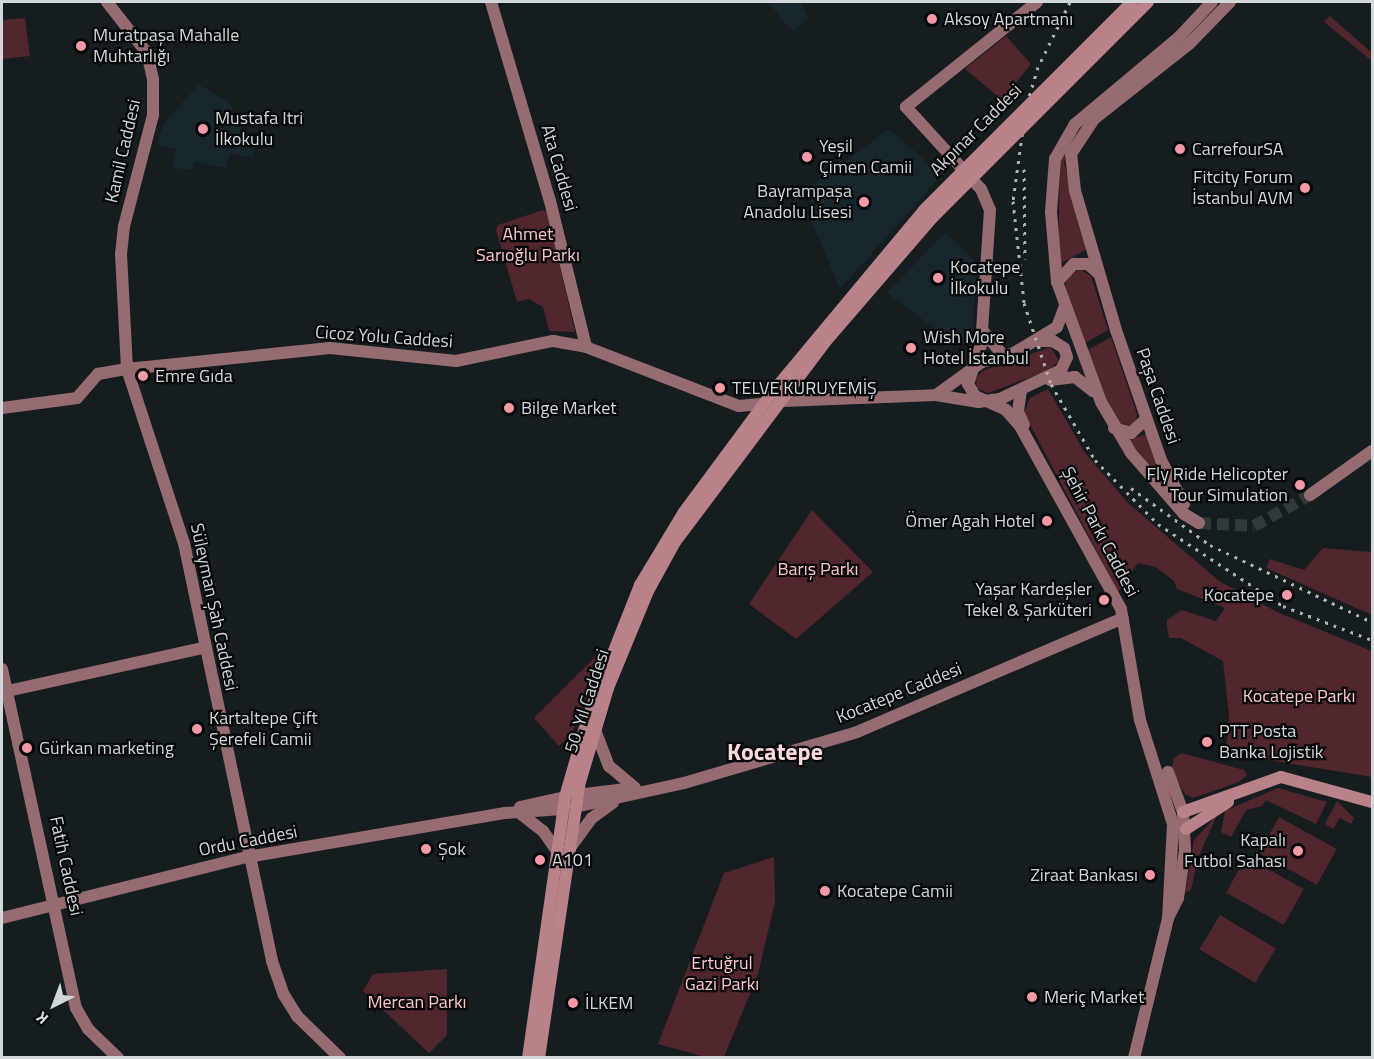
<!DOCTYPE html>
<meta charset="utf-8">
<style>
body{margin:0}
#map{position:relative;width:1374px;height:1059px;overflow:hidden;background:#151d20;font-family:"Titillium Web",sans-serif}
div>[style]{position:absolute}
.built>*{inset:0;background:#18272c}
.green>*{inset:0;background:#52262d;transform-origin:0 0}
.secondary-tunnel>*{height:12px;margin-top:-6px;transform-origin:0;background:repeating-linear-gradient(90deg,#31393c 0 12px,transparent 0 18px)}
.secondary>*{height:12px;margin:-6px;padding:0 6px;transform-origin:6px;border-radius:6px;background:#966c70}
.primary>*{height:12px;margin:-6px;padding:0 6px;transform-origin:6px;border-radius:6px;background:#b88288}
.rail>*{height:3px;margin-top:-1.5px;transform-origin:0;background:repeating-linear-gradient(90deg,#acb2b4 0 3px,transparent 0 9px)}
.primary-bridge>*{height:12px;margin:-6px;padding:0 6px;transform-origin:6px;border-radius:6px;background:#b88288}
.dots>*{width:16px;height:16px;translate:-50% -50%;box-sizing:border-box;border:3px solid #050708;border-radius:50%}
span{translate:-50% -50%;white-space:nowrap;text-align:center;line-height:1.15;-webkit-text-stroke:4.5px #050708;paint-order:stroke}
.poi-label{font-size:18px;color:#d2d7d9}
.left{translate:0 -50%;text-align:left}
.right{translate:-100% -50%;text-align:right}
.street-label{font-size:18px;color:#d2d7d9}
.park-label{font-size:18px;color:#fec5cb}
.district-label{font-size:24px;color:#fcd9dc;font-weight:700}
.frame{position:absolute;inset:0;border:3px solid #d2d7d9;pointer-events:none}
.north{position:absolute;left:24px;top:975px;width:60px;height:60px;-webkit-text-stroke:4px #050708;paint-order:stroke;rotate:222deg;font-size:16px;font-weight:700;line-height:24px;text-align:center;color:#d2d7d9}
.north::after{content:'';display:block;margin:auto;width:21px;height:27px;background:#d2d7d9;clip-path:polygon(50% 0,100% 100%,50% 72%,0 100%)}
</style>
<div id="map">
<div class="built">
<div style="clip-path:polygon(768px 2px,801px 2px,808px 18px,793px 32px)"></div>
<div style="clip-path:polygon(199px 85px,229px 102px,255px 157px,230px 154px,226px 168px,195px 162px,193px 170px,172px 168px,176px 149px,157px 145px,159px 136px,165px 121px)"></div>
<div style="clip-path:polygon(889px 129px,942px 175px,840px 289px,810px 218px,811px 186px)"></div>
<div style="clip-path:polygon(945px 232px,978px 264px,971px 344px,953px 342px,887px 293px)"></div>
</div>
<div class="green">
<div style="clip-path:polygon(1330px 16px,1372px 53px,1372px 61px,1324px 22px)"></div>
<div style="clip-path:polygon(25px 18px,30px 56px,2px 59px,2px 20px)"></div>
<div style="clip-path:polygon(1006px 36px,1031px 64px,1002px 100px,965px 69px)"></div>
<div style="clip-path:polygon(1080px 126px,1064px 162px,1087px 249px,1058px 265px,1060px 156px)"></div>
<div style="clip-path:polygon(543px 210px,547px 212px,575px 332px,549px 331px,543px 307px,529px 299px,517px 302px,496px 230px,498px 225px)"></div>
<div style="clip-path:polygon(1079px 269px,1091px 276px,1108px 330px,1083px 344px,1065px 288px,1067px 279px)"></div>
<div style="clip-path:polygon(1111px 337px,1137px 414px,1136px 422px,1129px 426px,1120px 423px,1106px 399px,1086px 351px)"></div>
<div style="clip-path:polygon(1051px 347px,1059px 361px,1047px 371px,988px 393px,977px 388px,976px 379px,982px 371px)"></div>
<div style="clip-path:polygon(1048px 389px,1085px 453px,1128px 503px,1219px 581px,1277px 612px,1372px 651px,1372px 777px,1226px 753px,1229px 715px,1223px 661px,1181px 638px,1169px 638px,1167px 628px,1167px 620px,1182px 610px,1216px 621px,1225px 608px,1177px 589px,1174px 581px,1156px 567px,1138px 563px,1118px 592px,1024px 413px,1030px 398px)"></div>
<div style="clip-path:polygon(1146px 434px,1157px 466px,1164px 485px,1129px 440px)"></div>
<div style="clip-path:polygon(812px 510px,873px 572px,796px 639px,749px 604px)"></div>
<div style="clip-path:polygon(1323px 548px,1372px 552px,1372px 615px,1266px 568px,1270px 559px,1304px 570px)"></div>
<div style="clip-path:polygon(603px 649px,572px 733px,559px 746px,534px 718px)"></div>
<div style="clip-path:polygon(1182px 753px,1244px 770px,1247px 775px,1239px 782px,1193px 798px,1185px 794px,1171px 771px,1174px 758px)"></div>
<div style="clip-path:polygon(1278px 788px,1327px 802px,1316px 824px,1266px 800px,1262px 806px,1246px 810px,1231px 837px,1221px 832px,1225px 811px)"></div>
<div style="clip-path:polygon(1337px 801px,1354px 818px,1351px 824px,1340px 818px,1333px 829px,1325px 824px)"></div>
<div style="clip-path:polygon(1217px 815px,1198px 858px,1191px 890px,1185px 893px,1194px 840px)"></div>
<div style="left:1279px;top:817px;width:66px;height:41px;rotate:29deg"></div>
<div style="clip-path:polygon(774px 857px,775px 902px,758px 974px,724px 1057px,705px 1057px,658px 1044px,724px 873px)"></div>
<div style="left:1246px;top:857px;width:66px;height:41px;rotate:29deg"></div>
<div style="left:1220px;top:915px;width:65px;height:40px;rotate:31deg"></div>
<div style="clip-path:polygon(447px 969px,447px 1035px,429px 1053px,363px 991px,373px 974px)"></div>
</div>
<div class="secondary-tunnel">
<div style="left:1199px;top:523px;width:55px;rotate:3.1deg"></div>
<div style="left:1254px;top:526px;width:64px;rotate:-29deg"></div>
</div>
<div class="secondary">
<div style="left:107px;top:2px;width:65px;rotate:51.9deg"></div>
<div style="left:147px;top:53px;width:28px;rotate:77deg"></div>
<div style="left:153px;top:80px;width:35px;rotate:90deg"></div>
<div style="left:153px;top:115px;width:115px;rotate:104.6deg"></div>
<div style="left:124px;top:226px;width:28px;rotate:96deg"></div>
<div style="left:121px;top:254px;width:115px;rotate:87deg"></div>
<div style="left:127px;top:369px;width:183px;rotate:71.9deg"></div>
<div style="left:184px;top:543px;width:427px;rotate:78.1deg"></div>
<div style="left:272px;top:961px;width:36px;rotate:71deg"></div>
<div style="left:284px;top:995px;width:25px;rotate:58deg"></div>
<div style="left:297px;top:1016px;width:60px;rotate:44.3deg"></div>
<div style="left:491px;top:2px;width:208px;rotate:73.5deg"></div>
<div style="left:550px;top:201px;width:150px;rotate:76.1deg"></div>
<div style="left:1037px;top:2px;width:168px;rotate:141.3deg"></div>
<div style="left:906px;top:107px;width:111px;rotate:47.6deg"></div>
<div style="left:981px;top:189px;width:23px;rotate:67deg"></div>
<div style="left:990px;top:210px;width:135px;rotate:93.8deg"></div>
<div style="left:981px;top:345px;width:41px;rotate:108.4deg"></div>
<div style="left:968px;top:384px;width:14px;rotate:60deg"></div>
<div style="left:975px;top:396px;width:34px;rotate:24deg"></div>
<div style="left:1006px;top:410px;width:21px;rotate:49deg"></div>
<div style="left:1020px;top:426px;width:209px;rotate:61.1deg"></div>
<div style="left:1121px;top:609px;width:113px;rotate:80.3deg"></div>
<div style="left:1140px;top:720px;width:109px;rotate:72.4deg"></div>
<div style="left:1173px;top:824px;width:94px;rotate:93deg"></div>
<div style="left:1057px;top:282px;width:25px;rotate:-47deg"></div>
<div style="left:1074px;top:264px;width:14px"></div>
<div style="left:1088px;top:264px;width:15px;rotate:42deg"></div>
<div style="left:982px;top:330px;width:34px;rotate:50deg"></div>
<div style="left:1050px;top:380px;width:25px;rotate:-7deg"></div>
<div style="left:1075px;top:377px;width:23px;rotate:38deg"></div>
<div style="left:1021px;top:390px;width:22px;rotate:98deg"></div>
<div style="left:1018px;top:412px;width:14px;rotate:65deg"></div>
<div style="left:936px;top:395px;width:57px;rotate:-35.7deg"></div>
<div style="left:982px;top:362px;width:33px;rotate:-16deg"></div>
<div style="left:1014px;top:353px;width:50px;rotate:-31.2deg"></div>
<div style="left:1057px;top:327px;width:22px;rotate:-69deg"></div>
<div style="left:783px;top:401px;width:153px;rotate:-2.2deg"></div>
<div style="left:936px;top:395px;width:43px;rotate:9.5deg"></div>
<div style="left:978px;top:402px;width:22px;rotate:-8deg"></div>
<div style="left:1000px;top:399px;width:68px;rotate:-25.4deg"></div>
<div style="left:1061px;top:370px;width:14px;rotate:-65deg"></div>
<div style="left:1067px;top:357px;width:9px;rotate:-108deg"></div>
<div style="left:1064px;top:348px;width:13px;rotate:-148deg"></div>
<div style="left:1053px;top:341px;width:16px;rotate:180deg"></div>
<div style="left:2px;top:408px;width:76px;rotate:-7.6deg"></div>
<div style="left:77px;top:398px;width:32px;rotate:-49deg"></div>
<div style="left:98px;top:374px;width:29px;rotate:-10deg"></div>
<div style="left:127px;top:369px;width:204px;rotate:-5.9deg"></div>
<div style="left:330px;top:348px;width:127px;rotate:5.9deg"></div>
<div style="left:456px;top:361px;width:99px;rotate:-11.7deg"></div>
<div style="left:553px;top:341px;width:34px;rotate:10deg"></div>
<div style="left:586px;top:347px;width:164px;rotate:21.1deg"></div>
<div style="left:739px;top:406px;width:25px;rotate:-5deg"></div>
<div style="left:1114px;top:428px;width:18px;rotate:16deg"></div>
<div style="left:1131px;top:433px;width:21px;rotate:-43deg"></div>
<div style="left:1310px;top:495px;width:76px;rotate:-35.4deg"></div>
<div style="left:1184px;top:504px;width:50px;rotate:-117.6deg"></div>
<div style="left:1161px;top:460px;width:138px;rotate:-109.1deg"></div>
<div style="left:1116px;top:330px;width:145px;rotate:-106.4deg"></div>
<div style="left:1075px;top:191px;width:37px;rotate:-96deg"></div>
<div style="left:1071px;top:154px;width:42px;rotate:-56.7deg"></div>
<div style="left:1094px;top:119px;width:121px;rotate:-38.3deg"></div>
<div style="left:1189px;top:44px;width:59px;rotate:-45.7deg"></div>
<div style="left:1199px;top:523px;width:17px;rotate:-149deg"></div>
<div style="left:1184px;top:514px;width:81px;rotate:-131deg"></div>
<div style="left:1131px;top:453px;width:59px;rotate:-120.5deg"></div>
<div style="left:1101px;top:402px;width:128px;rotate:-110.1deg"></div>
<div style="left:1057px;top:282px;width:70px;rotate:-94.9deg"></div>
<div style="left:1051px;top:212px;width:53px;rotate:-85.7deg"></div>
<div style="left:1055px;top:159px;width:40px;rotate:-60.3deg"></div>
<div style="left:1075px;top:124px;width:136px;rotate:-39.9deg"></div>
<div style="left:1179px;top:37px;width:48px;rotate:-46.7deg"></div>
<div style="left:2px;top:669px;width:347px;rotate:77.7deg"></div>
<div style="left:76px;top:1008px;width:24px;rotate:60deg"></div>
<div style="left:88px;top:1029px;width:42px;rotate:44deg"></div>
<div style="left:3px;top:692px;width:205px;rotate:-12.4deg"></div>
<div style="left:595px;top:730px;width:39px;rotate:69deg"></div>
<div style="left:609px;top:766px;width:34px;rotate:40deg"></div>
<div style="left:577px;top:795px;width:57px;rotate:-7deg"></div>
<div style="left:520px;top:807px;width:46px;rotate:-12.5deg"></div>
<div style="left:575px;top:807px;width:112px;rotate:-12.4deg"></div>
<div style="left:684px;top:783px;width:180px;rotate:-16.4deg"></div>
<div style="left:857px;top:732px;width:289px;rotate:-23.2deg"></div>
<div style="left:521px;top:814px;width:28px;rotate:38deg"></div>
<div style="left:543px;top:831px;width:24px;rotate:55deg"></div>
<div style="left:570px;top:848px;width:37px;rotate:-54deg"></div>
<div style="left:592px;top:818px;width:26px;rotate:-36deg"></div>
<div style="left:2px;top:918px;width:252px;rotate:-14deg"></div>
<div style="left:247px;top:857px;width:262px;rotate:-9.7deg"></div>
<div style="left:505px;top:813px;width:58px;rotate:-3.9deg"></div>
<div style="left:1134px;top:1058px;width:144px;rotate:-76.3deg"></div>
<div style="left:1168px;top:918px;width:22px;rotate:-63deg"></div>
<div style="left:1178px;top:898px;width:49px;rotate:-81.7deg"></div>
<div style="left:1185px;top:850px;width:38px;rotate:-93deg"></div>
<div style="left:1183px;top:812px;width:43px;rotate:-110.6deg"></div>
</div>
<div class="primary">
<div style="left:1183px;top:812px;width:104px;rotate:-19.7deg"></div>
<div style="left:1281px;top:777px;width:94px;rotate:15.4deg"></div>
<div style="left:1186px;top:829px;width:50px;rotate:-32.7deg"></div>
<div style="left:528px;top:1058px;width:264px;rotate:-81.9deg"></div>
<div style="left:565px;top:797px;width:86px;rotate:-73.9deg"></div>
<div style="left:589px;top:714px;width:139px;rotate:-68.4deg"></div>
<div style="left:640px;top:585px;width:85px;rotate:-58.9deg"></div>
<div style="left:684px;top:512px;width:153px;rotate:-53.5deg"></div>
<div style="left:775px;top:389px;width:233px;rotate:-50.2deg"></div>
<div style="left:539px;top:1058px;width:279px;rotate:-81.6deg"></div>
<div style="left:580px;top:782px;width:98px;rotate:-73.4deg"></div>
<div style="left:608px;top:688px;width:105px;rotate:-67.6deg"></div>
<div style="left:648px;top:591px;width:56px;rotate:-61.1deg"></div>
<div style="left:675px;top:542px;width:250px;rotate:-53.1deg"></div>
<div style="left:825px;top:342px;width:165px;rotate:-49.2deg"></div>
</div>
<div class="rail">
<div style="left:1070px;top:2px;width:72px;rotate:116.2deg"></div>
<div style="left:1038px;top:67px;width:42px;rotate:106.7deg"></div>
<div style="left:1026px;top:107px;width:95px;rotate:97.9deg"></div>
<div style="left:1013px;top:201px;width:103px;rotate:83.8deg"></div>
<div style="left:1024px;top:303px;width:85px;rotate:71.6deg"></div>
<div style="left:1051px;top:384px;width:88px;rotate:59.9deg"></div>
<div style="left:1095px;top:460px;width:90px;rotate:45.5deg"></div>
<div style="left:1158px;top:524px;width:149px;rotate:33.3deg"></div>
<div style="left:1283px;top:606px;width:95px;rotate:20.9deg"></div>
<div style="left:1024px;top:169px;width:90px;rotate:89.4deg"></div>
<div style="left:1131px;top:488px;width:97px;rotate:35.8deg"></div>
<div style="left:1210px;top:545px;width:179px;rotate:25.4deg"></div>
</div>
<div class="primary-bridge">
<div style="left:924px;top:210px;width:294px;rotate:-45deg"></div>
<div style="left:933px;top:217px;width:304px;rotate:-45deg"></div>
</div>
<div class="dots">
<div style="left:932px;top:19px;background:#f49aa6"></div>
<div style="left:81px;top:46px;background:#f49aa6"></div>
<div style="left:203px;top:129px;background:#f49aa6"></div>
<div style="left:1180px;top:149px;background:#f49aa6"></div>
<div style="left:807px;top:157px;background:#f49aa6"></div>
<div style="left:1305px;top:188px;background:#f49aa6"></div>
<div style="left:864px;top:202px;background:#f49aa6"></div>
<div style="left:938px;top:278px;background:#f49aa6"></div>
<div style="left:911px;top:348px;background:#f49aa6"></div>
<div style="left:143px;top:376px;background:#f49aa6"></div>
<div style="left:720px;top:388px;background:#f49aa6"></div>
<div style="left:509px;top:408px;background:#f49aa6"></div>
<div style="left:1300px;top:485px;background:#f49aa6"></div>
<div style="left:1047px;top:521px;background:#f49aa6"></div>
<div style="left:1287px;top:595px;background:#f49aa6"></div>
<div style="left:1104px;top:600px;background:#f49aa6"></div>
<div style="left:197px;top:729px;background:#f49aa6"></div>
<div style="left:1207px;top:742px;background:#f49aa6"></div>
<div style="left:27px;top:748px;background:#f49aa6"></div>
<div style="left:426px;top:849px;background:#f49aa6"></div>
<div style="left:1298px;top:851px;background:#f49aa6"></div>
<div style="left:540px;top:860px;background:#f49aa6"></div>
<div style="left:1150px;top:875px;background:#f49aa6"></div>
<div style="left:825px;top:891px;background:#f49aa6"></div>
<div style="left:1032px;top:997px;background:#f49aa6"></div>
<div style="left:573px;top:1003px;background:#f49aa6"></div>
</div>
<div class="poi-label">
<span class="left" style="left:944px;top:19px">Aksoy Apartmanı</span>
<span class="left" style="left:93px;top:46px">Muratpaşa Mahalle<br>Muhtarlığı</span>
<span class="left" style="left:215px;top:129px">Mustafa Itri<br>İlkokulu</span>
<span class="left" style="left:819px;top:157px">Yeşil<br>Çimen Camii</span>
<span class="left" style="left:1192px;top:149px">CarrefourSA</span>
<span class="right" style="left:1293px;top:188px">Fitcity Forum<br>İstanbul AVM</span>
<span class="right" style="left:852px;top:202px">Bayrampaşa<br>Anadolu Lisesi</span>
<span class="left" style="left:950px;top:278px">Kocatepe<br>İlkokulu</span>
<span class="left" style="left:923px;top:348px">Wish More<br>Hotel İstanbul</span>
<span class="left" style="left:155px;top:376px">Emre Gıda</span>
<span class="left" style="left:732px;top:388px">TELVE KURUYEMİŞ</span>
<span class="left" style="left:521px;top:408px">Bilge Market</span>
<span class="right" style="left:1288px;top:485px">Fly Ride Helicopter<br>Tour Simulation</span>
<span class="right" style="left:1035px;top:521px">Ömer Agah Hotel</span>
<span class="right" style="left:1092px;top:600px">Yaşar Kardeşler<br>Tekel &amp; Şarküteri</span>
<span class="right" style="left:1274px;top:595px">Kocatepe</span>
<span class="left" style="left:209px;top:729px">Kartaltepe Çift<br>Şerefeli Camii</span>
<span class="left" style="left:1219px;top:742px">PTT Posta<br>Banka Lojistik</span>
<span class="left" style="left:39px;top:748px">Gürkan marketing</span>
<span class="right" style="left:1286px;top:851px">Kapalı<br>Futbol Sahası</span>
<span class="left" style="left:438px;top:849px">Şok</span>
<span class="left" style="left:552px;top:860px">A101</span>
<span class="right" style="left:1138px;top:875px">Ziraat Bankası</span>
<span class="left" style="left:837px;top:891px">Kocatepe Camii</span>
<span class="left" style="left:1044px;top:997px">Meriç Market</span>
<span class="left" style="left:585px;top:1003px">İLKEM</span>
</div>
<div class="street-label">
<span style="left:976px;top:130px;rotate:-45deg">Akpınar Caddesi</span>
<span style="left:123px;top:151px;rotate:-77deg">Kamil Caddesi</span>
<span style="left:559px;top:168px;rotate:74deg">Ata Caddesi</span>
<span style="left:384px;top:337px;rotate:4deg">Cicoz Yolu Caddesi</span>
<span style="left:1158px;top:396px;rotate:71deg">Paşa Caddesi</span>
<span style="left:1100px;top:532px;rotate:62deg">Şehir Parkı Caddesi</span>
<span style="left:214px;top:607px;rotate:78deg">Süleyman Şah Caddesi</span>
<span style="left:899px;top:693px;rotate:-22deg">Kocatepe Caddesi</span>
<span style="left:587px;top:701px;rotate:-72deg">50. Yıl Caddesi</span>
<span style="left:248px;top:841px;rotate:-11deg">Ordu Caddesi</span>
<span style="left:66px;top:866px;rotate:78deg">Fatih Caddesi</span>
</div>
<div class="park-label">
<span style="left:528px;top:245px">Ahmet<br>Sarıoğlu Parkı</span>
<span style="left:818px;top:569px">Barış Parkı</span>
<span style="left:1299px;top:696px">Kocatepe Parkı</span>
<span style="left:722px;top:974px">Ertuğrul<br>Gazi Parkı</span>
<span style="left:417px;top:1002px">Mercan Parkı</span>
</div>
<div class="district-label">
<span style="left:775px;top:752px">Kocatepe</span>
</div>
<div class="frame"></div>
<div class="north">K</div>
</div>
